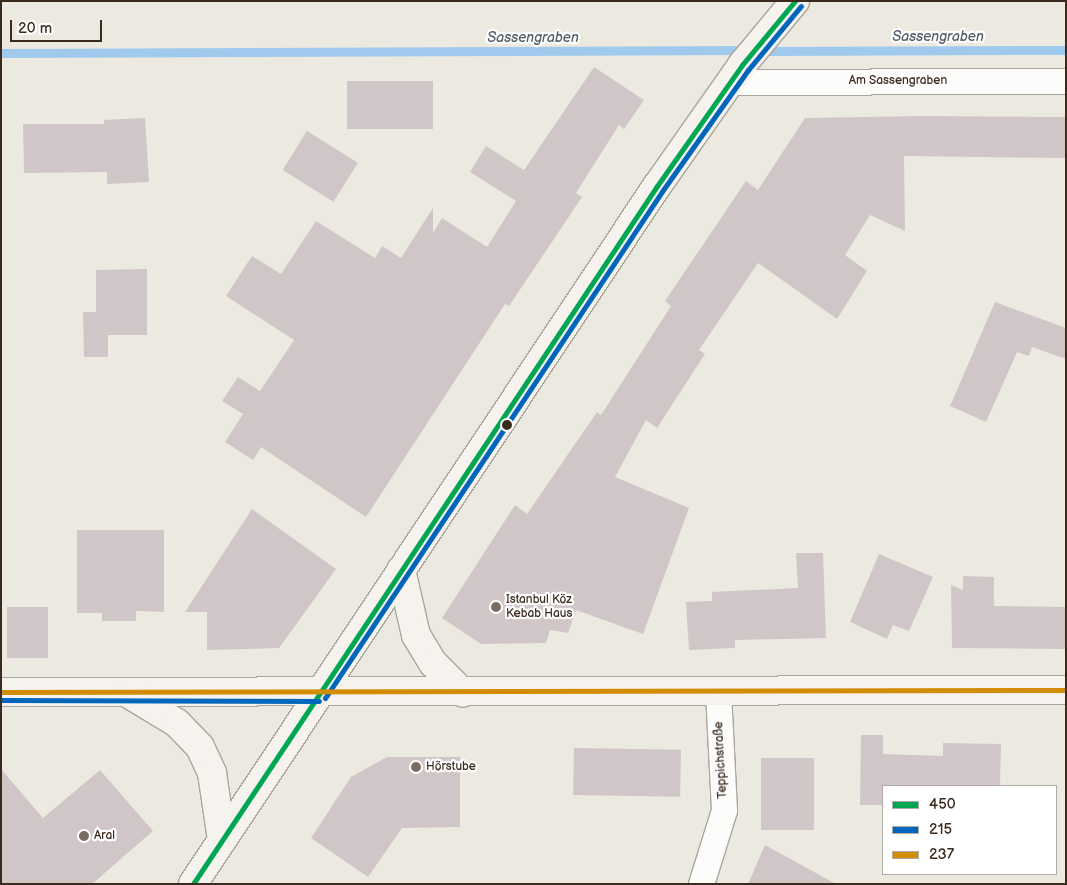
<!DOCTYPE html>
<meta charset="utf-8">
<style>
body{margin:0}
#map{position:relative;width:1067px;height:885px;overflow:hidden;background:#eceae0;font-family:"Balsamiq Sans",sans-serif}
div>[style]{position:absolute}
.stream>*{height:9px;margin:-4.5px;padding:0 4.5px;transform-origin:4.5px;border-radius:4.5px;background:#9fcaed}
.building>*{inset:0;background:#d0c6c7;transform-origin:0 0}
.roads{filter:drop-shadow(1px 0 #a9a69f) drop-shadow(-1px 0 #a9a69f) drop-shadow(0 1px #a9a69f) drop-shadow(0 -1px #a9a69f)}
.street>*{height:25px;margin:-12.5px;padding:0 12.5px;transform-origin:12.5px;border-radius:12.5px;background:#fcfcfa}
.secondary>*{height:28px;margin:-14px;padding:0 14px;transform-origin:14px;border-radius:14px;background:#f6f2ed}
.bus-1>*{height:5px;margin:-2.5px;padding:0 2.5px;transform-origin:2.5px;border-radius:2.5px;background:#00a651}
.bus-2>*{height:5px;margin:-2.5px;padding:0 2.5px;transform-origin:2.5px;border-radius:2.5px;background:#0065bd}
.bus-3>*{height:5px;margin:-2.5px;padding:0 2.5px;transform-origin:2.5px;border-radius:2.5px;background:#d18d06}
.dots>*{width:14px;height:14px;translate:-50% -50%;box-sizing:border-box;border:2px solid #fff;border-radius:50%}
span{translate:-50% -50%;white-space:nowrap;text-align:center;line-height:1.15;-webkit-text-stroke:4.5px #fff;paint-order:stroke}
.street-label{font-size:12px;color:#3b2a1e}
.poi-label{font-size:12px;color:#3b2a1e}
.left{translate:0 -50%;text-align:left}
.water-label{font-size:14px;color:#525d68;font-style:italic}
.frame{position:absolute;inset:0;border:2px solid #3b2a1e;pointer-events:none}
.legend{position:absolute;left:882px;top:785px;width:175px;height:90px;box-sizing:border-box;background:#fff;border:1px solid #b1aaa5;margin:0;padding:6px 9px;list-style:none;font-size:15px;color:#3b2a1e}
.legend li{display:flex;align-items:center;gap:10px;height:25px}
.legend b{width:25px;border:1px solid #b1aaa5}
.scale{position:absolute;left:10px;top:20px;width:92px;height:22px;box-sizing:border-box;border:2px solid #3b2a1e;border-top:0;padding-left:6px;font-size:15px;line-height:18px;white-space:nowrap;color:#3b2a1e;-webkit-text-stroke:4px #fff;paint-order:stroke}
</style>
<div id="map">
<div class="stream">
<div style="left:761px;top:51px;width:305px;rotate:-0.2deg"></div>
<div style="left:1px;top:53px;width:747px;rotate:-0.23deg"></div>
</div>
<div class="building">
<div style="clip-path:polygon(594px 67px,644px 100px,624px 129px,619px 125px,576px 193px,582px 197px,509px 306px,505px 304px,366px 517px,261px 447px,253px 460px,225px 442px,243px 414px,222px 401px,238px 377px,260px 391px,294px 340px,226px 296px,252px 256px,281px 274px,316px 221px,375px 258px,382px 246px,401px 258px,433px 208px,433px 233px,442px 218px,487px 247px,516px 201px,470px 172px,486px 146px,524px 170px)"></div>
<div style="left:347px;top:81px;width:86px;height:48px"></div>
<div style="clip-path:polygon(923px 116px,1066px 117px,1066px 158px,904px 156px,905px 231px,870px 215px,845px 255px,867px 271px,837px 319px,758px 263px,699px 350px,705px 354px,657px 428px,646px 420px,615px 477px,689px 508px,643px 634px,576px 610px,568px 633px,550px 630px,546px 643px,481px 644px,442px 618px,515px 505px,527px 514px,597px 412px,601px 415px,671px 306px,665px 301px,746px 181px,758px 190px,805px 118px)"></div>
<div style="clip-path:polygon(145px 118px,149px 182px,107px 184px,107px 172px,24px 173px,23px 124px,104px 124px,104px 120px)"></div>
<div style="left:307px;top:131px;width:60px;height:46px;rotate:32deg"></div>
<div style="clip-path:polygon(147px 269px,147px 335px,108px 335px,108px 357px,84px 357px,83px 312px,96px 312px,96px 270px)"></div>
<div style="clip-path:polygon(995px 302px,1066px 328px,1066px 359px,1032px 347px,1029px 356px,1017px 352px,986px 422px,950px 406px)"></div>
<div style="clip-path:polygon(252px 509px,336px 569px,279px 648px,207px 650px,207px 612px,185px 612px)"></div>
<div style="clip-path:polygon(77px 530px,164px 530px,164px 612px,136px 611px,136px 621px,102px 621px,102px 613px,77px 613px)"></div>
<div style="clip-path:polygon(796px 553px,823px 553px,826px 638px,735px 640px,735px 648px,689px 650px,686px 602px,712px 601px,712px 592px,798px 588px)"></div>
<div style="clip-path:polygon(879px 554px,933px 577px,909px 631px,893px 625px,887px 639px,850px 622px)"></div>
<div style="clip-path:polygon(963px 576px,994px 577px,994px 606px,1066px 607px,1066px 649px,952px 648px,951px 585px,963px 590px)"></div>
<div style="left:7px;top:607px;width:41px;height:51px"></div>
<div style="clip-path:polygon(861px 735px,883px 735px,883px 754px,943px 756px,943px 743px,1001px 744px,1000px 786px,883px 786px,883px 805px,860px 805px)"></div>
<div style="left:574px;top:748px;width:107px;height:47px;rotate:1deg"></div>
<div style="clip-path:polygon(387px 757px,460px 757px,460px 827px,402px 828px,368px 877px,311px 838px,351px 777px)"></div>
<div style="left:761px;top:758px;width:53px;height:72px"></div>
<div style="clip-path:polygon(1px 769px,43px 818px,100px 770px,153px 831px,92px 884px,1px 884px)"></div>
<div style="clip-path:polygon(765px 845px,836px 884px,748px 884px)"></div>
</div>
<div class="roads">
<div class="street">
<div style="left:730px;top:82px;width:336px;rotate:-0.2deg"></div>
<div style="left:701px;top:884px;width:77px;rotate:-72.7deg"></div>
<div style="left:724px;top:810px;width:117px;rotate:-92.9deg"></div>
</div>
<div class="secondary">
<div style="left:401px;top:570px;width:67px;rotate:77deg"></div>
<div style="left:416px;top:635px;width:33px;rotate:59deg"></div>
<div style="left:433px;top:663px;width:42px;rotate:45deg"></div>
<div style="left:1px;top:692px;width:1065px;rotate:-0.11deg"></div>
<div style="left:129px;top:694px;width:56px;rotate:31.1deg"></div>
<div style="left:177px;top:723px;width:33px;rotate:46deg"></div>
<div style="left:200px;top:747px;width:29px;rotate:65deg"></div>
<div style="left:212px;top:773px;width:68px;rotate:81.5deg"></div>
<div style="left:193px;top:884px;width:838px;rotate:-56.39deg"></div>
<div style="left:657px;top:186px;width:148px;rotate:-54.9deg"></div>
<div style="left:742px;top:65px;width:83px;rotate:-50.4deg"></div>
</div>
</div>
<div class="bus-1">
<div style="left:193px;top:884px;width:838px;rotate:-56.39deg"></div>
<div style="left:657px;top:186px;width:148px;rotate:-54.9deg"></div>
<div style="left:742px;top:65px;width:83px;rotate:-50.4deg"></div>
</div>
<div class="bus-2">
<div style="left:325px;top:698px;width:610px;rotate:-56.36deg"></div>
<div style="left:663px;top:190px;width:147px;rotate:-54.7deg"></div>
<div style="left:748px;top:70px;width:83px;rotate:-50.4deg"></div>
<div style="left:1px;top:700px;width:318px;rotate:0.2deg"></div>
</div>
<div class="bus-3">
<div style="left:1px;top:692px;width:1065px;rotate:-0.11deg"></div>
</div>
<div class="dots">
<div style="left:507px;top:425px;background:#3b2a1e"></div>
<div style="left:496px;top:607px;background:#796d62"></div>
<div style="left:416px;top:767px;background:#796d62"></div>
<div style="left:84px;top:836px;background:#796d62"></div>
</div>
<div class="street-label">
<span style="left:898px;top:81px">Am Sassengraben</span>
<span style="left:721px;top:760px;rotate:-93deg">Teppichstraße</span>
</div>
<div class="poi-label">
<span class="left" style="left:506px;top:607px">Istanbul Köz<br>Kebab Haus</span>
<span class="left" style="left:426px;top:767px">Hörstube</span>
<span class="left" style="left:94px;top:836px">Aral</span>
</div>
<div class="water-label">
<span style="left:938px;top:37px">Sassengraben</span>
<span style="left:533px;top:38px">Sassengraben</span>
</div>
<div class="frame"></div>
<ul class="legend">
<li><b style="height:6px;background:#00a651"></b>450</li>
<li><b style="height:6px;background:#0065bd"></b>215</li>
<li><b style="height:6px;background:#d18d06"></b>237</li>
</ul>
<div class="scale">20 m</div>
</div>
